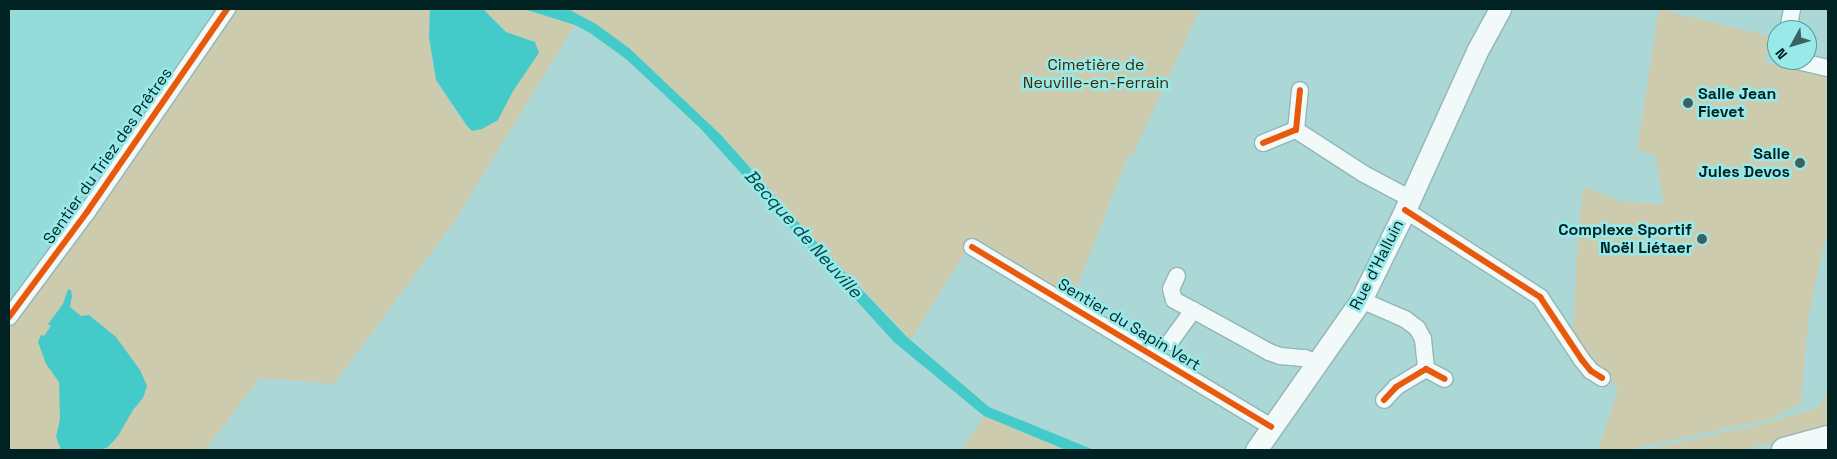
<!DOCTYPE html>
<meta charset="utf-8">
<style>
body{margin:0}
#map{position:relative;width:1837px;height:459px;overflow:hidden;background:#abd7d7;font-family:"Space Grotesk",sans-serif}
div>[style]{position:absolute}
.built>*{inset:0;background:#94dcdc}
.green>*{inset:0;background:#cdcbae}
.water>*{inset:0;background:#45caca}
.roads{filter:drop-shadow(1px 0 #92b5b5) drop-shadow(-1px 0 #92b5b5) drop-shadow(0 1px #92b5b5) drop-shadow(0 -1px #92b5b5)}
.minor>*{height:16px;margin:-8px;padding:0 8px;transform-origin:8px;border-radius:8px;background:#f2f9f9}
.major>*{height:21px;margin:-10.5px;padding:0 10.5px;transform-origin:10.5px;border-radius:10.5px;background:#f2f9f9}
.highway>*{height:24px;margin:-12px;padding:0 12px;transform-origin:12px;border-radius:12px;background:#f2f9f9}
.cycleway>*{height:6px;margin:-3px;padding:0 3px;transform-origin:3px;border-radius:3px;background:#e8590c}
.dots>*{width:14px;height:14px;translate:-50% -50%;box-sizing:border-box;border:2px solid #98eaea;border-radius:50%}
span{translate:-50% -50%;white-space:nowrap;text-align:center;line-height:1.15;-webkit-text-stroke:5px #98eaea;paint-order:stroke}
.park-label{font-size:16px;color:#3f2801}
.poi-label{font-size:16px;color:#002223;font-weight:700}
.left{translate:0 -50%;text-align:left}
.right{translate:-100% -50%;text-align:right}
.street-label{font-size:16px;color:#002223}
.water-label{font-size:18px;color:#034949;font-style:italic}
.frame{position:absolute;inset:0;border:10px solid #002223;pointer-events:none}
.north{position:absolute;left:1767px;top:20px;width:50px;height:50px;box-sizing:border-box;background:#98eaea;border:1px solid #5b9a9a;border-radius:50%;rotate:231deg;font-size:14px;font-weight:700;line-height:20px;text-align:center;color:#002223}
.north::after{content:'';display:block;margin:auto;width:18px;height:22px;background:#3c6162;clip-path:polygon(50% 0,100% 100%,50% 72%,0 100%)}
</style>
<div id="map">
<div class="built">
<div style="clip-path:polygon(9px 9px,218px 9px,29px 282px,9px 306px)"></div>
</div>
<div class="green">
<div style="clip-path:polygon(218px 9px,430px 9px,429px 37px,436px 80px,454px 110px,472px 131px,498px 120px,534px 42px,506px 32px,483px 9px,524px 9px,575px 25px,454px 222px,334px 384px,260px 378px,205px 450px,9px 450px,9px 306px,29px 282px)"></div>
<div style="clip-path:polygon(566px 9px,1200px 9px,1132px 157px,1128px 156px,1070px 306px,971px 243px,911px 339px,805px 230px,722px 135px,629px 48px,596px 24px)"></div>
<div style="clip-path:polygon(1659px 9px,1769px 36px,1765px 62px,1828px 78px,1828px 227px,1809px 314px,1801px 403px,1771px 419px,1626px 450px,1598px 450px,1618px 389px,1573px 337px,1577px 251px,1583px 186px,1620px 201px,1664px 204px,1655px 155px,1637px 150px)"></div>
<div style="clip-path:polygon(1828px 389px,1828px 430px,1741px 450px,1642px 450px,1755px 426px,1820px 407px)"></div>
<div style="clip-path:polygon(984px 416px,1063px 450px,962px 450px)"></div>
</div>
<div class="water">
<div style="clip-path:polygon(430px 9px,483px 9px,506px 32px,535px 42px,539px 53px,513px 91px,498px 120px,482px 129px,472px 131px,467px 126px,436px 80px,429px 37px)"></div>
<div style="clip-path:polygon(524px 9px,570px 10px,596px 24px,629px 48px,722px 136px,805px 230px,907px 337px,989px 407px,1094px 450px,1066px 450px,984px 416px,894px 342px,700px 128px,626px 59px,590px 33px,575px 25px)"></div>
<div style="clip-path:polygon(68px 289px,71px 290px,72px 296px,70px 307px,81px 316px,89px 315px,116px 337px,140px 370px,147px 386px,143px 398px,133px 410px,118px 436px,108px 447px,101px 450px,61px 450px,56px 437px,60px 419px,59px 382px,46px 364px,38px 342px,41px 335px,44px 336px,51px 326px,48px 324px,63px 304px)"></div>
</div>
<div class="roads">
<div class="minor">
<div style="left:1788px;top:30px;width:21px;rotate:-79deg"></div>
<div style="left:1793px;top:60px;width:36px;rotate:13deg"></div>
<div style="left:1296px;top:130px;width:81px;rotate:32.9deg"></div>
<div style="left:1364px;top:174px;width:53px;rotate:28deg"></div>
<div style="left:1263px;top:143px;width:35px;rotate:-22deg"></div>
<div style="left:1296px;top:130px;width:40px;rotate:-84.3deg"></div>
<div style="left:1405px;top:210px;width:161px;rotate:32.8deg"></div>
<div style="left:1540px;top:297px;width:76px;rotate:56.3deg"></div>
<div style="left:1582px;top:360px;width:14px;rotate:51deg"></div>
<div style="left:1591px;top:371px;width:13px;rotate:32deg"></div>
<div style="left:972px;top:247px;width:349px;rotate:31deg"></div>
<div style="left:1177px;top:276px;width:14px;rotate:115deg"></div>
<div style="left:1171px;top:289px;width:11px;rotate:75deg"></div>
<div style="left:1174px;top:300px;width:21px;rotate:28deg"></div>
<div style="left:1361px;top:300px;width:48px;rotate:23.4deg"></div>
<div style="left:1405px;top:319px;width:15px;rotate:37deg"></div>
<div style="left:1417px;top:328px;width:13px;rotate:61deg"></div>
<div style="left:1423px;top:339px;width:30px;rotate:84deg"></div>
<div style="left:9px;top:317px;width:131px;rotate:-53.4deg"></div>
<div style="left:87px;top:212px;width:247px;rotate:-55.4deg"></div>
<div style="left:1170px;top:342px;width:39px;rotate:-54deg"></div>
<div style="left:1193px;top:310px;width:87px;rotate:28.9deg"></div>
<div style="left:1269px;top:352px;width:12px;rotate:20deg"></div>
<div style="left:1280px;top:356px;width:25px;rotate:5deg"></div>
<div style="left:1305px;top:358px;width:12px;rotate:24deg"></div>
<div style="left:1384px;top:400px;width:18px;rotate:-47deg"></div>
<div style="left:1396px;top:387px;width:35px;rotate:-31deg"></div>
<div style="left:1426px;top:369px;width:21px;rotate:28deg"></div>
</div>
<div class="major">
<div style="left:1256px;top:450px;width:183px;rotate:-55deg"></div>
<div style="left:1361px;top:300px;width:100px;rotate:-63.9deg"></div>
<div style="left:1405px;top:210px;width:175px;rotate:-65.6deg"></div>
<div style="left:1477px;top:51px;width:48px;rotate:-61.3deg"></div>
</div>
<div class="highway">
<div style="left:1784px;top:450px;width:46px;rotate:-15.3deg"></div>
</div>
</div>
<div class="cycleway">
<div style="left:1263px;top:143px;width:35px;rotate:-22deg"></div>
<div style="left:1296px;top:130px;width:40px;rotate:-84.3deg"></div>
<div style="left:1405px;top:210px;width:161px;rotate:32.8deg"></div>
<div style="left:1540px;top:297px;width:76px;rotate:56.3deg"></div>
<div style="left:1582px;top:360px;width:14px;rotate:51deg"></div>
<div style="left:1591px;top:371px;width:13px;rotate:32deg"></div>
<div style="left:972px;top:247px;width:349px;rotate:31deg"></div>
<div style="left:9px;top:317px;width:131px;rotate:-53.4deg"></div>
<div style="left:87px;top:212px;width:247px;rotate:-55.4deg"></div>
<div style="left:1384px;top:400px;width:18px;rotate:-47deg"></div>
<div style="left:1396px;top:387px;width:35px;rotate:-31deg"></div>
<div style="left:1426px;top:369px;width:21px;rotate:28deg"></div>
</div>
<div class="dots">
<div style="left:1688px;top:103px;background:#3c6162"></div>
<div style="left:1800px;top:163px;background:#3c6162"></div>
<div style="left:1702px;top:239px;background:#3c6162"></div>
</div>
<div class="park-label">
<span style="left:1096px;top:74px">Cimetière de<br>Neuville-en-Ferrain</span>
</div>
<div class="poi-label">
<span class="left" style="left:1698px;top:103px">Salle Jean<br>Fievet</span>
<span class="right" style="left:1790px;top:163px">Salle<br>Jules Devos</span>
<span class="right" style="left:1692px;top:239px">Complexe Sportif<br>Noël Liétaer</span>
</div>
<div class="street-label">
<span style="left:108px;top:156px;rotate:-55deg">Sentier du Triez des Prêtres</span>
<span style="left:1377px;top:265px;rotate:-63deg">Rue d'Halluin</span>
<span style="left:1129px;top:325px;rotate:31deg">Sentier du Sapin Vert</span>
</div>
<div class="water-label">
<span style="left:803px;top:234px;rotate:48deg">Becque de Neuville</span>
</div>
<div class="frame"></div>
<div class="north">N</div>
</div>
